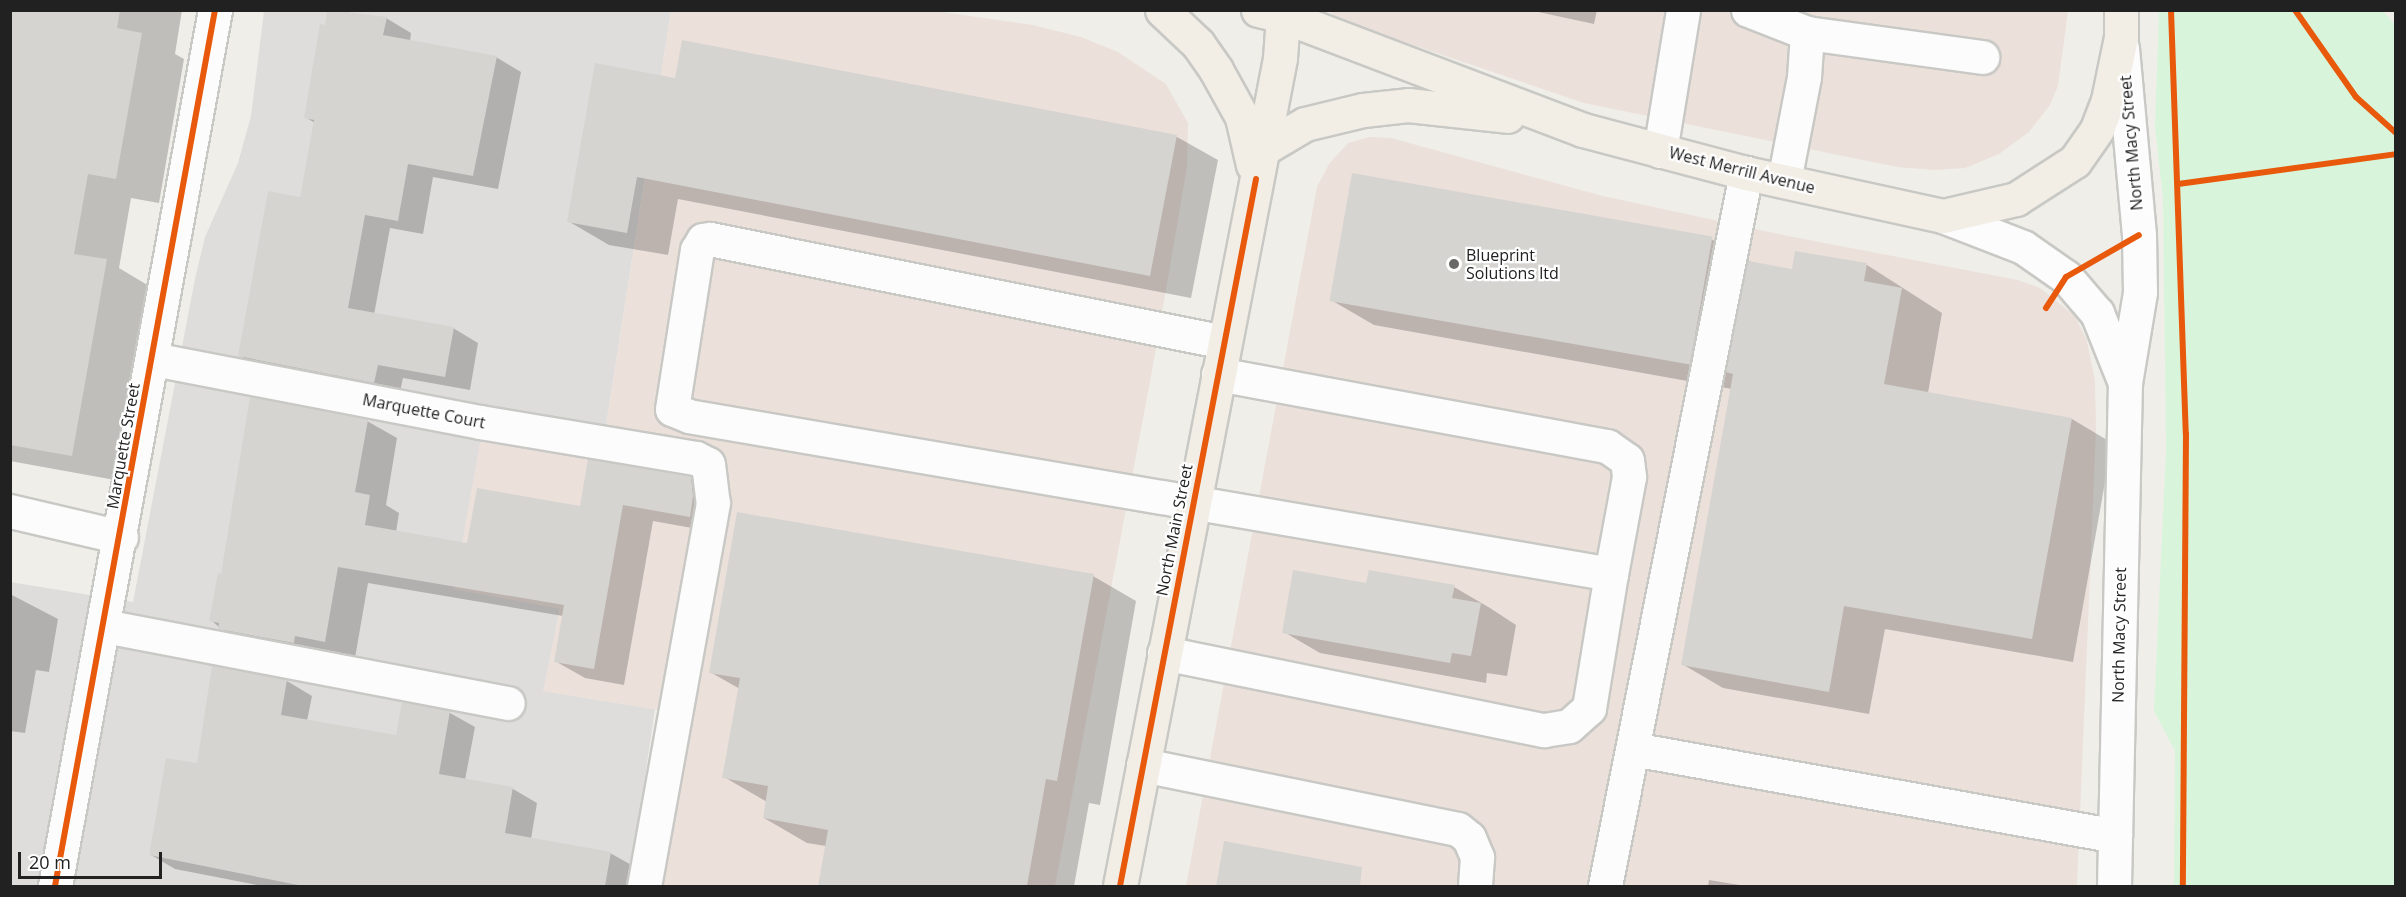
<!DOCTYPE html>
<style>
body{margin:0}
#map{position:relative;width:2406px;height:897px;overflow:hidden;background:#efeee9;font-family:"Open Sans",sans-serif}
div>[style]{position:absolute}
.residential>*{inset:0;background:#dedddb}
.commercial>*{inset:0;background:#ece0db}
.park>*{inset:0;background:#d8f5db}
.shadow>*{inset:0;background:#0003}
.building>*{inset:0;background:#d6d4d0;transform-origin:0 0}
.roads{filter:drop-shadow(2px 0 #c8c8c5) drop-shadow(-2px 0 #c8c8c5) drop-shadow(0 2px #c8c8c5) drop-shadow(0 -2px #c8c8c5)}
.minor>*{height:33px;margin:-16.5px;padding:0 16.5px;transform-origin:16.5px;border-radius:16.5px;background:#fdfcfc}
.major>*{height:33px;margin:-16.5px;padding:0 16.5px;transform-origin:16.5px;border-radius:16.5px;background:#f2eee6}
.cycleway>*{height:6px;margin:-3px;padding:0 3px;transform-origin:3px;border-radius:3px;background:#e8590c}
.dots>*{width:16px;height:16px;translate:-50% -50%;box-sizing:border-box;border:3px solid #fff;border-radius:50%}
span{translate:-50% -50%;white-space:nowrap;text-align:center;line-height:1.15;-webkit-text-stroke:4.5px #fff;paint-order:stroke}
.street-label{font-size:16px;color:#212121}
.poi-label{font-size:16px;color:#212121}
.left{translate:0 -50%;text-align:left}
.frame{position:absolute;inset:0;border:12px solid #212121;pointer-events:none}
.scale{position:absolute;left:18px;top:852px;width:144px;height:27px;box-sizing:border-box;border:3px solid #212121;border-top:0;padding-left:8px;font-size:18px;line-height:21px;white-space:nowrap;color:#212121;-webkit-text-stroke:4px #fff;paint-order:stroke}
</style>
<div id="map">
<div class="residential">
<div style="clip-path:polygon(264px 11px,671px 11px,605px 432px,455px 589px,560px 608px,544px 691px,655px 709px,629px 886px,11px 886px,10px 582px,133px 602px,195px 279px,205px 237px,238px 163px,251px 116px)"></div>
</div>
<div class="commercial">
<div style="clip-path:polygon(928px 10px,1033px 25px,1081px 37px,1118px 52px,1166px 84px,1188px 123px,1187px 167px,1152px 371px,1055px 886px,656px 886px,684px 714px,543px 691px,560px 609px,454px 589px,482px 431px,605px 432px,671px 11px)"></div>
<div style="clip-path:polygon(1329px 11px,2068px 11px,2058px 86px,2050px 105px,2029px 132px,1999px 154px,1965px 168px,1934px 170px,1897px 167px,1584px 103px,1342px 21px)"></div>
<div style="clip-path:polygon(1369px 137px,1391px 138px,1603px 196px,1788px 236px,2018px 280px,2040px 288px,2075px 316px,2087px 341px,2095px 381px,2096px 431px,2077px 886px,1186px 886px,1317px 187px,1329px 164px,1348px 143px)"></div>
</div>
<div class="park">
<div style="clip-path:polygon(2159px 11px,2383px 11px,2395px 25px,2395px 886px,2174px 886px,2175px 751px,2154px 711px,2166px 449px,2163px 199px,2155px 127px)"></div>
</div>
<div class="shadow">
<div style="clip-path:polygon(10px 10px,182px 10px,175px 54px,184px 59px,159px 203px,131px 198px,119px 268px,149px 286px,115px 480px,10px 461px)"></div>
<div style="clip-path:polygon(329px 10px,386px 18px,411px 33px,410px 41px,496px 57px,521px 72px,498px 189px,433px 177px,423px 234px,390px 228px,374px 315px,453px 328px,478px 343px,470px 390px,403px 378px,399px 396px,264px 370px,239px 355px,302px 199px,315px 123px,305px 117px)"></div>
<div style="clip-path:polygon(1529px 10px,1597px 10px,1594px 24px)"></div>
<div style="clip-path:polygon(683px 42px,1177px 137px,1218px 160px,1191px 298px,678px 199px,668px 255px,609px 245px,568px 221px,676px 80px)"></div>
<div style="clip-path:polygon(1711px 239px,1753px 263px,1793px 270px,1796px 252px,1867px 265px,1942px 313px,1928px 393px,2072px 419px,2112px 443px,2073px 662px,1885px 629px,1869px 714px,1723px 688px,1682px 664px,1732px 389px,1374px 325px,1331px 300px)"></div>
<div style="clip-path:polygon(367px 421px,397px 438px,386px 505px,399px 513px,396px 532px,468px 544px,581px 507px,690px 478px,720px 496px,720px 533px,653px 521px,624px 685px,585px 678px,555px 661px,563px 616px,368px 583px,355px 658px,250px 645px,220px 628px,211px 620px,222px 575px)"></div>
<div style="clip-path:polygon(1093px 576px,1136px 601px,1100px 805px,1089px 803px,1074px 886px,819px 886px,826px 846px,807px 843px,764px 818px,767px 802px,724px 777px,740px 689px,710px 672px)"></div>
<div style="clip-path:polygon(1367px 584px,1454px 587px,1490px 608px,1516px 625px,1507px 676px,1487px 673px,1486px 683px,1320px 653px,1284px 632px)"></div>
<div style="clip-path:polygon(10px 594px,58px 619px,49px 672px,36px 670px,25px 733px,10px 731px)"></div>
<div style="clip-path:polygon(213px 667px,287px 681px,312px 696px,307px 721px,397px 737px,403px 704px,450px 713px,475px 727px,465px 780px,513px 789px,537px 803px,531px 839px,610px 853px,635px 867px,631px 886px,262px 886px,175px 869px,151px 855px,199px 765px)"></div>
<div style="clip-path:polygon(1225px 843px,1336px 878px,1334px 886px,1217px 886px)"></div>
<div style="clip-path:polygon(1709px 880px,1746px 886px,1708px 886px)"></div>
</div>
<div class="building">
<div style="clip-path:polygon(10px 10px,120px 10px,117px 28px,142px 33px,116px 179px,88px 174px,74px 254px,107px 259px,72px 456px,10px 445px)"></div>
<div style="clip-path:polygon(327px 10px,387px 17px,383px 35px,497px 56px,473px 176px,408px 164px,398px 221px,365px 215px,348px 308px,454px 327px,445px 377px,378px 365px,374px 383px,238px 356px,268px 191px,300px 197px,314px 120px,304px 118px,320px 24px,325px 25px)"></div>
<div style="clip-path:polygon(682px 40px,1177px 135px,1150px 276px,637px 177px,627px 233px,567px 222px,595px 63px,675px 78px)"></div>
<div style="left:1352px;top:173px;width:366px;height:130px;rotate:10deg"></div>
<div style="clip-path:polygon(1795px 251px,1867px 263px,1864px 281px,1902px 288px,1884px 384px,2072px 418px,2032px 639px,1844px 606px,1829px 692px,1681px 665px,1733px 374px,1726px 372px,1748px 261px,1792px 269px)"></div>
<div style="clip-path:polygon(250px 397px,368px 420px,355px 492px,370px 495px,365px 525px,467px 543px,477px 488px,580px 506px,588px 459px,691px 477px,693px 496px,690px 517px,623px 505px,594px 669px,554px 662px,564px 605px,338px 567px,325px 642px,295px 636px,294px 643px,218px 629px,219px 623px,209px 621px,218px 573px,221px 574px)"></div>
<div style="clip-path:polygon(737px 512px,1094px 574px,1057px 781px,1046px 779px,1027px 886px,818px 886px,828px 830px,763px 818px,768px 786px,722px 778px,740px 678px,709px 673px)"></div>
<div style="clip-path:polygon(1293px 570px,1366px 583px,1369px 570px,1455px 585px,1452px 598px,1481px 603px,1471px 656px,1452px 653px,1450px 663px,1282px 633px)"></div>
<div style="clip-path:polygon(212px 666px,287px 680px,281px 715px,396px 735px,402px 702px,450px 711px,439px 774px,513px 787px,505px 833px,611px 852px,605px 886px,303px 886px,149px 855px,166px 758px,197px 763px)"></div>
<div style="clip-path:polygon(1224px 841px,1362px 867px,1360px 886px,1216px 886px)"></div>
</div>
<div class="roads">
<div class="minor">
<div style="left:1748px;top:10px;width:63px;rotate:21.3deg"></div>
<div style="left:1807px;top:33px;width:44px;rotate:93.9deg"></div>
<div style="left:1804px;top:77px;width:106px;rotate:100.9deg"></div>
<div style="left:1807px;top:33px;width:177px;rotate:7.8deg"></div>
<div style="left:1660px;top:151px;width:143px;rotate:-80.7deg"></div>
<div style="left:1943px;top:216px;width:86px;rotate:21.2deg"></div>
<div style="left:2023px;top:247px;width:52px;rotate:34.9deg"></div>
<div style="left:2066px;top:277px;width:48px;rotate:49.3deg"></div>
<div style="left:2097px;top:313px;width:75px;rotate:68.2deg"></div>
<div style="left:153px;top:359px;width:333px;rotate:10.9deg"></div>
<div style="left:480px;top:422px;width:219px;rotate:9.5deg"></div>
<div style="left:696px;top:458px;width:13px;rotate:27deg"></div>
<div style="left:708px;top:464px;width:39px;rotate:83deg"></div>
<div style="left:713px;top:503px;width:389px;rotate:100.2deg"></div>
<div style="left:1218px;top:374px;width:396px;rotate:10.5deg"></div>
<div style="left:1607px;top:446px;width:24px;rotate:35deg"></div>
<div style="left:1627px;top:460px;width:17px;rotate:83deg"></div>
<div style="left:1629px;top:477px;width:99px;rotate:100.5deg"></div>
<div style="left:10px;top:511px;width:114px;rotate:13.2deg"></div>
<div style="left:104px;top:626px;width:411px;rotate:10.8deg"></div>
<div style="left:1164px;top:653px;width:388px;rotate:11.5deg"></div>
<div style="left:1544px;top:730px;width:25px;rotate:-9deg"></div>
<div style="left:1569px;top:726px;width:27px;rotate:-42deg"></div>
<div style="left:1589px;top:708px;width:136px;rotate:-80.7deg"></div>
<div style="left:1611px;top:574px;width:935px;rotate:-170.28deg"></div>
<div style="left:689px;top:416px;width:18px;rotate:-158deg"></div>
<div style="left:672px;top:409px;width:161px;rotate:-81.1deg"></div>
<div style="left:697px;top:250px;width:12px;rotate:-59deg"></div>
<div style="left:703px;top:240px;width:7px;rotate:-8deg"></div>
<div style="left:710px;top:239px;width:524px;rotate:11.33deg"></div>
<div style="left:1633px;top:749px;width:490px;rotate:10.2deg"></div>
<div style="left:1143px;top:765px;width:321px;rotate:11.5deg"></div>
<div style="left:1458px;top:829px;width:14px;rotate:39deg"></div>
<div style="left:1469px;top:838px;width:21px;rotate:67deg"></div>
<div style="left:1477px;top:857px;width:29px;rotate:94deg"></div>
<div style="left:55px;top:886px;width:890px;rotate:-79.65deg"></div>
<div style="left:1605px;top:886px;width:727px;rotate:-78.81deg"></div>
<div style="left:2114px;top:886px;width:503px;rotate:-88.75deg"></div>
<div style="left:2125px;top:383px;width:92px;rotate:-80.6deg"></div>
<div style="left:2140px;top:292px;width:57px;rotate:-91deg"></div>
<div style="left:2139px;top:235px;width:188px;rotate:-95.2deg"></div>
</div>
<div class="major">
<div style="left:1162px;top:10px;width:50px;rotate:43.4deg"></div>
<div style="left:1198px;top:44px;width:32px;rotate:55deg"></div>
<div style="left:1216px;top:70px;width:54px;rotate:61deg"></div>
<div style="left:1242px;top:117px;width:49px;rotate:77.1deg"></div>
<div style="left:1258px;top:10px;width:26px;rotate:13deg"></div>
<div style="left:1283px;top:16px;width:321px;rotate:20.8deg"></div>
<div style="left:1583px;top:130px;width:169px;rotate:14.8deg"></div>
<div style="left:1746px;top:173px;width:202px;rotate:12.3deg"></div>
<div style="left:1943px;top:216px;width:75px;rotate:-13.1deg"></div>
<div style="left:2016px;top:199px;width:70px;rotate:-32.8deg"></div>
<div style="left:2075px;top:161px;width:39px;rotate:-55deg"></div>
<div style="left:2097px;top:129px;width:31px;rotate:-69deg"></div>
<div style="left:2108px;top:100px;width:64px;rotate:-78.3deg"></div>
<div style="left:2121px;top:37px;width:27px;rotate:-90deg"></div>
<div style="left:1261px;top:150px;width:51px;rotate:-30.6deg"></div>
<div style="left:1305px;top:124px;width:60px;rotate:-13.6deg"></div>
<div style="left:1363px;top:110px;width:45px;rotate:-6.3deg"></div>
<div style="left:1408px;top:105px;width:100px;rotate:6.3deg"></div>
<div style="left:1120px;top:886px;width:843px;rotate:-79.06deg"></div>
<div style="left:1280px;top:58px;width:42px;rotate:-85.9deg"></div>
</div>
</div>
<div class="cycleway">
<div style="left:2171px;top:10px;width:424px;rotate:88deg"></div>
<div style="left:2186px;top:434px;width:452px;rotate:90.4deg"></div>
<div style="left:2295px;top:10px;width:106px;rotate:55deg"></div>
<div style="left:2356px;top:97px;width:54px;rotate:42deg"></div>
<div style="left:2178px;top:184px;width:220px;rotate:-7.8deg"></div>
<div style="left:2046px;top:308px;width:37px;rotate:-57deg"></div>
<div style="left:2066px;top:277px;width:84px;rotate:-29.9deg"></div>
<div style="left:55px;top:886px;width:890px;rotate:-79.65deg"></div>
<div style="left:1120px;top:886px;width:720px;rotate:-79.11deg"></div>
</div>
<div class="dots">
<div style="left:1454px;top:264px;background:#696967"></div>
</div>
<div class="street-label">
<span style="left:2131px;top:143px;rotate:-95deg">North Macy Street</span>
<span style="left:1742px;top:170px;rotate:14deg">West Merrill Avenue</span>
<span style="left:424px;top:411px;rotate:11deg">Marquette Court</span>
<span style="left:123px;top:446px;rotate:-80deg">Marquette Street</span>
<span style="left:1174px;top:530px;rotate:-79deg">North Main Street</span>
<span style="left:2119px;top:635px;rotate:-89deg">North Macy Street</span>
</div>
<div class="poi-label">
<span class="left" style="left:1466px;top:264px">Blueprint<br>Solutions ltd</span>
</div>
<div class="frame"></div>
<div class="scale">20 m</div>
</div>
